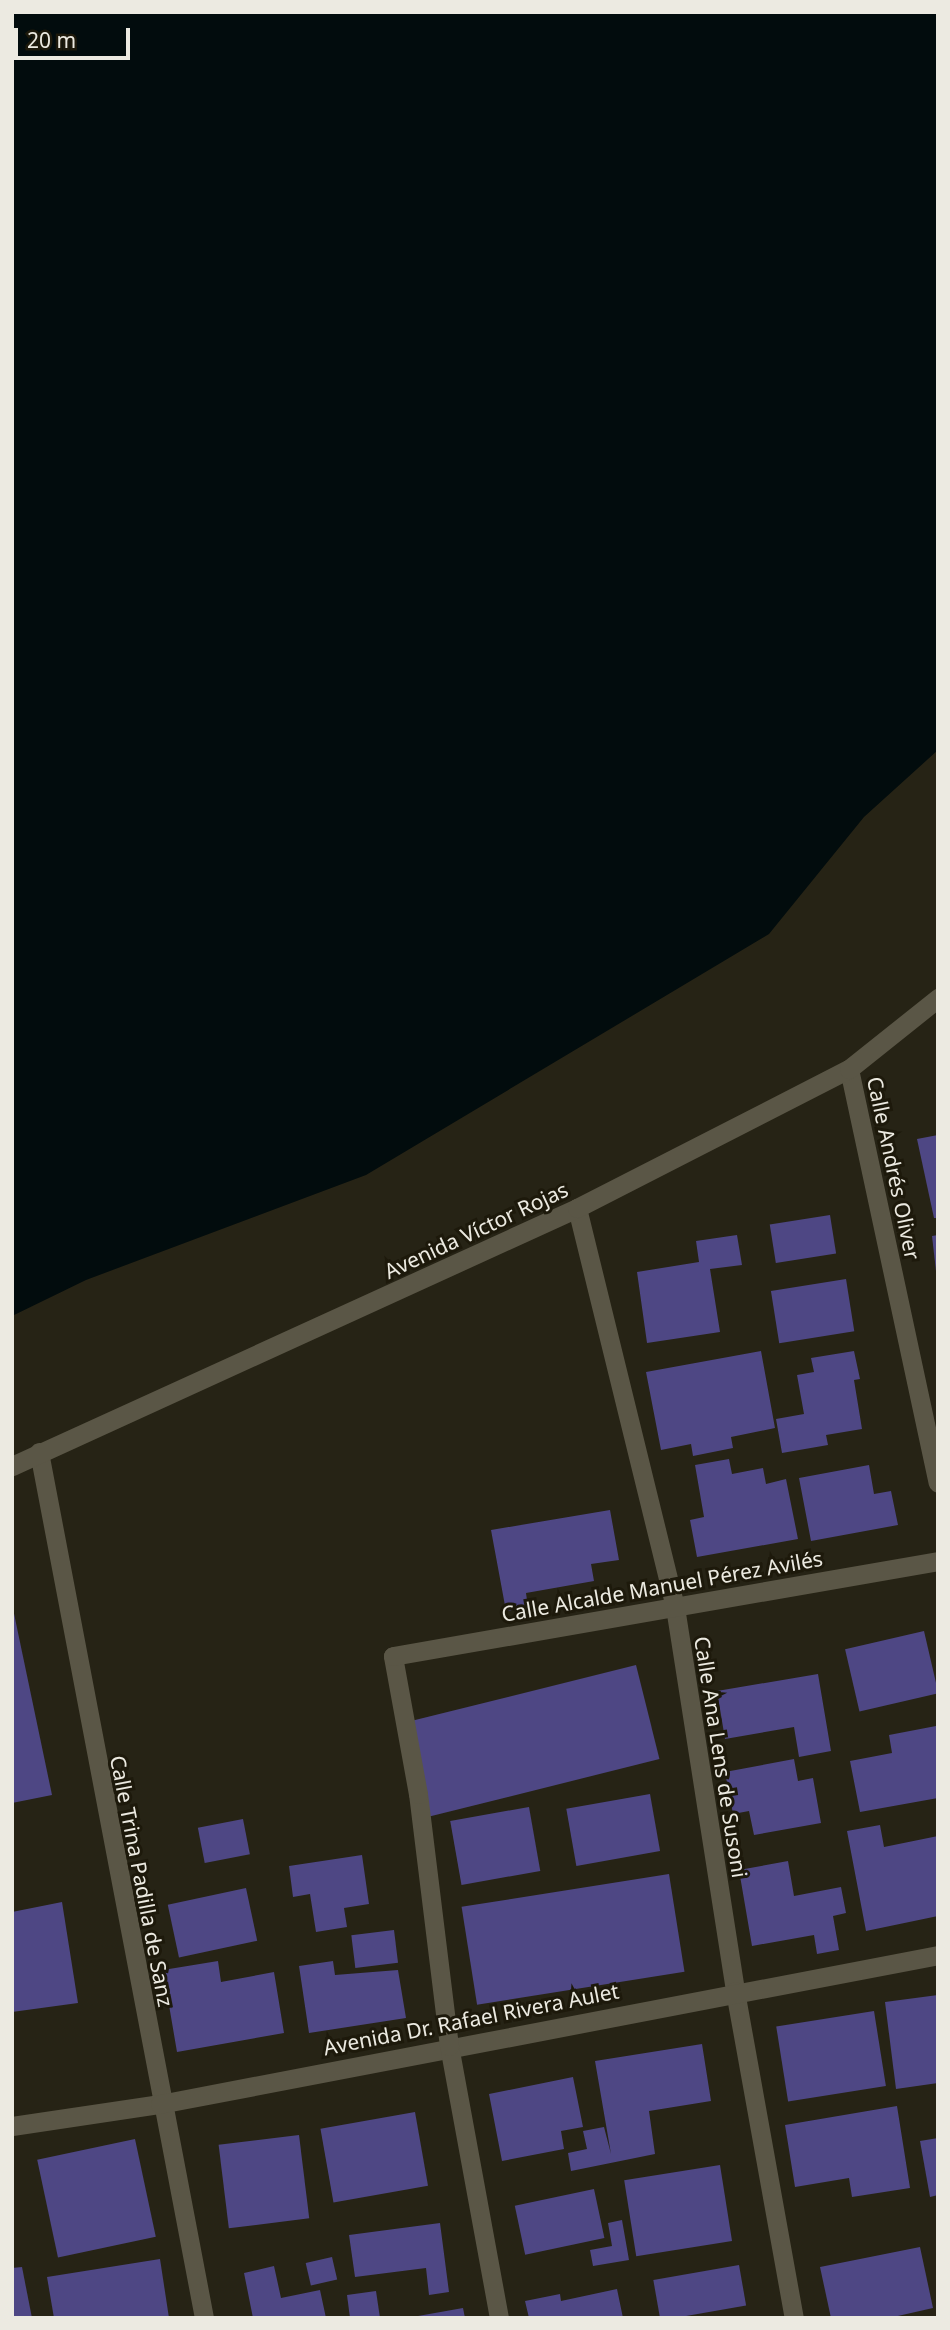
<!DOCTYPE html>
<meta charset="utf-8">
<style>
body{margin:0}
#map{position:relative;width:950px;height:2330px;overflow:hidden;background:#262315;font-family:"Noto Sans",sans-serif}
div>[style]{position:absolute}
.water>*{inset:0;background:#020c0d}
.building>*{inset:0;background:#4e4784;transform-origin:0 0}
.minor>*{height:19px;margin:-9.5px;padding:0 9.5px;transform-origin:9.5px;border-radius:9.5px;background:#5a5646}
.tertiary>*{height:19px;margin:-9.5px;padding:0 9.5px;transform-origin:9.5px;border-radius:9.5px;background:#5a5646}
span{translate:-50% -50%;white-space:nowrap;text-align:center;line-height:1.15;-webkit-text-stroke:6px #1d190b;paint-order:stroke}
.street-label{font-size:21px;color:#eceae1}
.frame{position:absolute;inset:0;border:14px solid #eceae1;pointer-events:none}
.scale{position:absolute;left:14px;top:28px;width:116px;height:32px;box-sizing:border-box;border:4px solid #eceae1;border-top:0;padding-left:9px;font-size:21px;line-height:24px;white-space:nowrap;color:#eceae1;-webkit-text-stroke:5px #1d190b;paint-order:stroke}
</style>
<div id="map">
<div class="water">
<div style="clip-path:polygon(12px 12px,938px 12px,938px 750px,864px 817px,769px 934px,366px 1175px,86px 1280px,12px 1316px)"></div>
</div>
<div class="building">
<div style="clip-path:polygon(938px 1135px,938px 1218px,934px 1218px,917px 1139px)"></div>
<div style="left:830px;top:1215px;width:39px;height:61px;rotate:81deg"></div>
<div style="clip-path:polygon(737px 1235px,742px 1265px,710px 1269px,720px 1332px,647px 1343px,637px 1272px,699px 1262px,696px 1241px)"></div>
<div style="clip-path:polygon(938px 1235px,938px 1271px,936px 1271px,932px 1236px)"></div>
<div style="left:846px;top:1279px;width:53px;height:76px;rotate:81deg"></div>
<div style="clip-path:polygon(761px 1351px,775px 1428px,731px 1437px,733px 1448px,693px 1456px,691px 1444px,661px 1450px,646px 1372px)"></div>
<div style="clip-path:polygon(854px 1351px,860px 1379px,854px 1380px,862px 1429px,826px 1435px,828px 1445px,782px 1453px,776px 1419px,804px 1414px,797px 1375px,814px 1372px,811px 1358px)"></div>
<div style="clip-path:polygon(729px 1459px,732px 1474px,763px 1468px,766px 1484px,786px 1479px,798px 1539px,697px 1557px,690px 1520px,704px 1517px,695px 1465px)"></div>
<div style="clip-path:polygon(869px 1465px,874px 1494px,891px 1491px,898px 1525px,811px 1541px,799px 1478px)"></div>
<div style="clip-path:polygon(610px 1510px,619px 1560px,591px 1564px,594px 1581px,526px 1593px,528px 1607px,506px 1611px,491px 1530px)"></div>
<div style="clip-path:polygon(12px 1604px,52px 1795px,12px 1803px)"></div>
<div style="left:924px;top:1631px;width:64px;height:81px;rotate:77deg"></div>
<div style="left:636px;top:1665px;width:97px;height:237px;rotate:76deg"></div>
<div style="clip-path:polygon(818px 1674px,831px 1751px,799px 1757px,794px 1727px,725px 1739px,717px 1691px)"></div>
<div style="clip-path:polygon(936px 1726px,938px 1798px,860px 1812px,850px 1761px,892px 1753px,889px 1735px)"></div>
<div style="clip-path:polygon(794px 1759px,798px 1781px,813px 1778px,821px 1823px,754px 1835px,749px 1811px,733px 1814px,725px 1772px)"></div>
<div style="left:650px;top:1794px;width:58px;height:85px;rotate:80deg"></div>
<div style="left:529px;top:1807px;width:65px;height:80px;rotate:80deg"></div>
<div style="left:243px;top:1819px;width:36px;height:46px;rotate:79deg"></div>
<div style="clip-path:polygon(880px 1825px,884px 1847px,938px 1836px,938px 1916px,866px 1931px,847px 1831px)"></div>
<div style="clip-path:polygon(362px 1855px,369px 1904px,344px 1908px,347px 1927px,316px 1932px,310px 1894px,293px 1897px,289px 1866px)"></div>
<div style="clip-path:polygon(788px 1861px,794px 1896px,841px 1887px,846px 1913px,833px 1916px,839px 1950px,817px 1954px,814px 1935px,752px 1946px,739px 1870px)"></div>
<div style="left:669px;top:1874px;width:99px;height:210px;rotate:81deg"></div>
<div style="left:246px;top:1888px;width:54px;height:80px;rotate:78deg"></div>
<div style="clip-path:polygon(62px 1902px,78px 2003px,12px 2012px,12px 1912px)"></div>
<div style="left:394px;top:1930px;width:33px;height:43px;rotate:83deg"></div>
<div style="clip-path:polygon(218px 1961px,221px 1982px,274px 1972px,284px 2033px,177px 2052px,163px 1970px)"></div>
<div style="clip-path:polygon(333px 1961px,335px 1975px,398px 1970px,406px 2018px,309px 2033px,299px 1966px)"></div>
<div style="clip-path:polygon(938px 1995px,938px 2083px,896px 2089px,885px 2002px)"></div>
<div style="left:874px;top:2011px;width:76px;height:99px;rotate:81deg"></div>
<div style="clip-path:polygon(702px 2044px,711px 2101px,649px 2111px,655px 2154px,571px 2171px,568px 2153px,587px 2149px,583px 2131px,604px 2127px,611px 2154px,595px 2061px)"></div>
<div style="clip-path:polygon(573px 2077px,583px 2127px,561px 2131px,564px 2149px,502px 2161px,489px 2094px)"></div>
<div style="clip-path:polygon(897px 2106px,910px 2188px,852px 2197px,849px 2178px,795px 2187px,785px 2125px)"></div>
<div style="left:415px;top:2112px;width:75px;height:96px;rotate:80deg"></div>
<div style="left:299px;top:2135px;width:84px;height:81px;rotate:83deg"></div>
<div style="clip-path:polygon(938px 2138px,938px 2195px,930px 2197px,920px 2141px)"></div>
<div style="left:135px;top:2139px;width:100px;height:100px;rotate:78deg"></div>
<div style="left:720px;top:2165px;width:77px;height:97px;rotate:81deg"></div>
<div style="left:594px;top:2189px;width:50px;height:81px;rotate:78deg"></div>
<div style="clip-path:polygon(622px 2220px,629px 2260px,593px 2266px,590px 2250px,612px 2246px,608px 2223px)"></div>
<div style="clip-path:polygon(440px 2223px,449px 2292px,429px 2295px,426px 2268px,355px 2277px,349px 2235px)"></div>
<div style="clip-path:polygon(920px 2247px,933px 2308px,889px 2318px,831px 2318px,820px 2267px)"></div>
<div style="left:332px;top:2257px;width:23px;height:27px;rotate:77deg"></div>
<div style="clip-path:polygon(160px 2259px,169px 2318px,54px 2318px,47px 2277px)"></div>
<div style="left:739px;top:2265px;width:41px;height:87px;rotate:80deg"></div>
<div style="clip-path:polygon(274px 2266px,281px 2298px,320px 2290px,326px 2318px,253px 2318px,244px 2273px)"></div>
<div style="clip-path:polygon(22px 2267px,32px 2318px,12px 2318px,12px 2268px)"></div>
<div style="clip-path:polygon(617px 2289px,623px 2318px,529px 2318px,525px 2301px,560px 2294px,561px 2301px)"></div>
<div style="clip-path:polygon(376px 2291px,380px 2318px,350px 2318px,347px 2295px)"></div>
<div style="clip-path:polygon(463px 2308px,465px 2318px,418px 2318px,418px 2316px)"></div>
</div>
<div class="minor">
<div style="left:849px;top:1069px;width:423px;rotate:77.9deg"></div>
<div style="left:577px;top:1208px;width:411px;rotate:76.2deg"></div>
<div style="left:675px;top:1607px;width:389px;rotate:81.1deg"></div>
<div style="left:735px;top:1991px;width:332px;rotate:79.8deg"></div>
<div style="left:39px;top:1452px;width:882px;rotate:79.21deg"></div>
<div style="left:12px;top:2126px;width:150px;rotate:-8.5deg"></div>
<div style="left:160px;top:2104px;width:792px;rotate:-10.84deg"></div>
<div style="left:499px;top:2318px;width:277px;rotate:-100.4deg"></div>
<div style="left:449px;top:2046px;width:254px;rotate:-97deg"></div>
<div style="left:418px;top:1794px;width:140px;rotate:-100.3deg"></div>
<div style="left:393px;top:1656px;width:553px;rotate:-9.89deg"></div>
</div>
<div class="tertiary">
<div style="left:12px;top:1466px;width:621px;rotate:-24.54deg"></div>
<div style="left:577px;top:1208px;width:305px;rotate:-27.1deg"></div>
<div style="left:849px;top:1069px;width:114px;rotate:-38.6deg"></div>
</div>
<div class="street-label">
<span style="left:894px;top:1168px;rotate:78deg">Calle Andrés Oliver</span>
<span style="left:476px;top:1230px;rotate:-25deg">Avenida Víctor Rojas</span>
<span style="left:662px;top:1586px;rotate:-10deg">Calle Alcalde Manuel Pérez Avilés</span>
<span style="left:721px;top:1757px;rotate:81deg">Calle Ana Lens de Susoni</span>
<span style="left:142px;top:1881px;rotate:79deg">Calle Trina Padilla de Sanz</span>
<span style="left:471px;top:2019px;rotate:-11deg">Avenida Dr. Rafael Rivera Aulet</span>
</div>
<div class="frame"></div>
<div class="scale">20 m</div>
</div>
